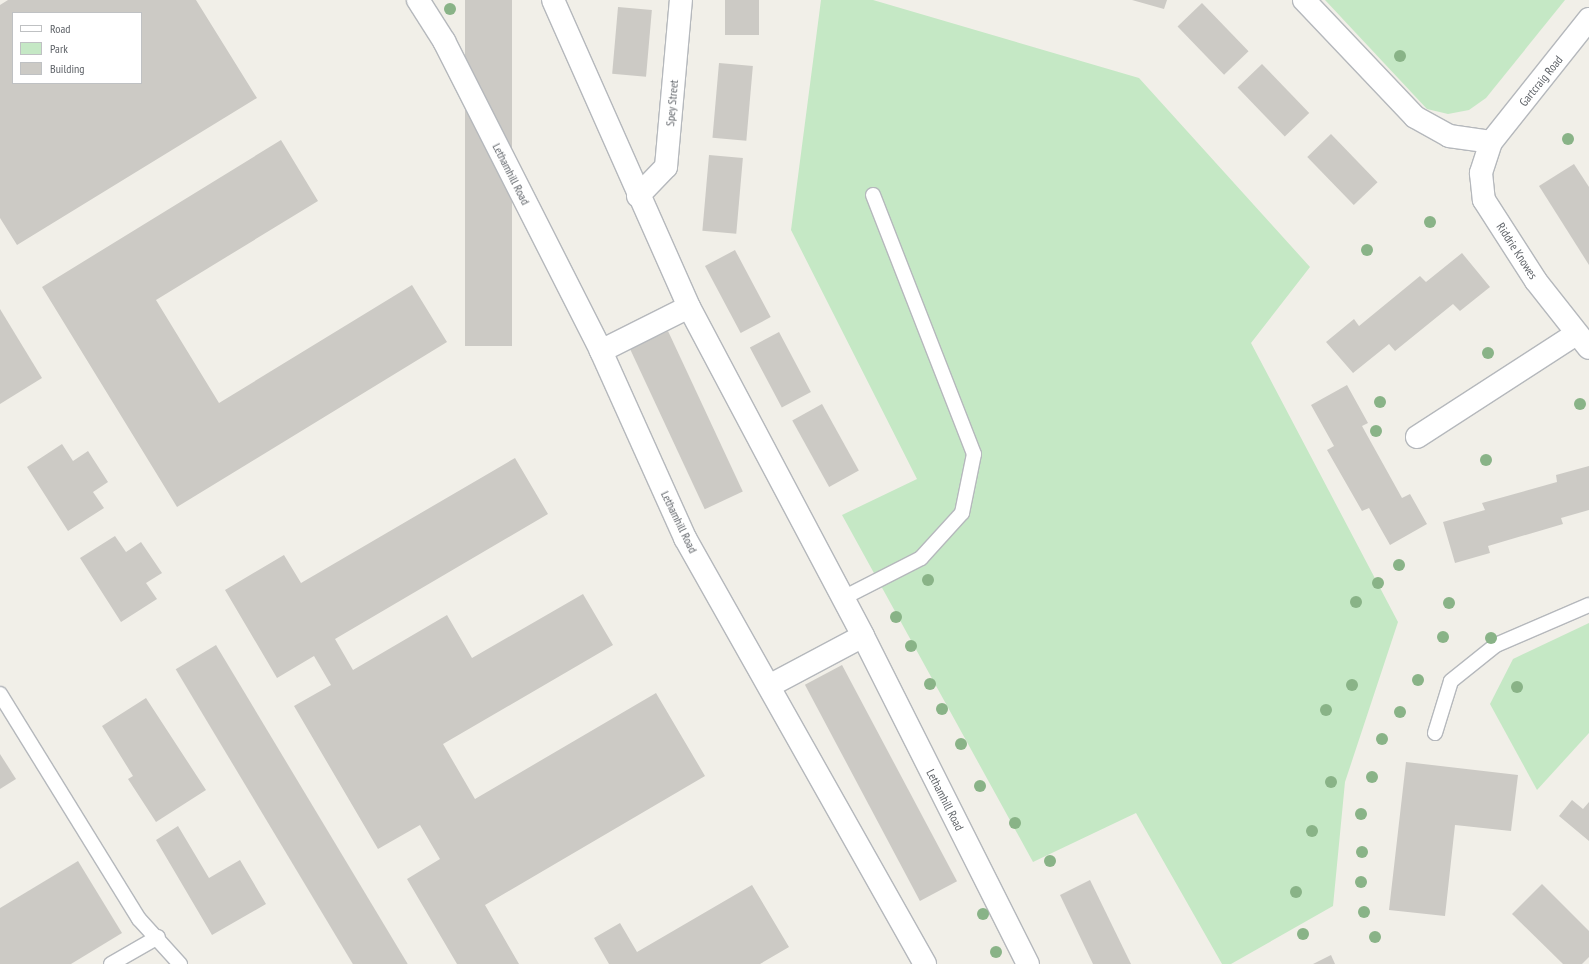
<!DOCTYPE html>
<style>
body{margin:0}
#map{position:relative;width:1589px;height:964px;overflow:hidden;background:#f1efe8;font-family:"PT Sans Narrow",sans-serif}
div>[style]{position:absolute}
.green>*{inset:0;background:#c5e8c5}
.building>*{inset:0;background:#cccac5;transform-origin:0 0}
.roads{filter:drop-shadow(1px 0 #b5b8bc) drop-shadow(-1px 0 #b5b8bc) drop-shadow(0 1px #b5b8bc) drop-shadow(0 -1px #b5b8bc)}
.lane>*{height:14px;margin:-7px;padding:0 7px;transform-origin:7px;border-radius:7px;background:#fff}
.street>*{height:22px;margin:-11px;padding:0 11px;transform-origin:11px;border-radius:11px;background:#fff}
.trees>*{width:12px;height:12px;margin:-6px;border-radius:50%;background:#89b387}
span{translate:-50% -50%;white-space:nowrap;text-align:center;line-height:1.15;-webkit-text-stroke:4px #fff;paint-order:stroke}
.street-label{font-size:12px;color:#5f6368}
.legend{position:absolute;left:12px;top:12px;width:130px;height:72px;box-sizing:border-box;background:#fff;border:1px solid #bfc1c3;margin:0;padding:5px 7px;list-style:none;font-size:12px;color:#5f6368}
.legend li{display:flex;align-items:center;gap:8px;height:20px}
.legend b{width:20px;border:1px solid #bfc1c3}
</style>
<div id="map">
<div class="green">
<div style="clip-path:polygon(821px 0,873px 0,1139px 78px,1310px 267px,1251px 343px,1398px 622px,1345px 782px,1333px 906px,1231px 964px,1222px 964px,1136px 813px,1033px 862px,842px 515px,917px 479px,791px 230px)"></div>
<div style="clip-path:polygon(1325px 0,1565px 0,1486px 98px,1469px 110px,1448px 114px,1427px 109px)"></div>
<div style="clip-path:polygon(1589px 623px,1589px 733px,1537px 790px,1490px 704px,1513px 659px)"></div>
</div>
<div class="building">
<div style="clip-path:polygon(evenodd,8px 0,196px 0,257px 98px,17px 245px,0 218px,0 5px,8px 0,13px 13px,141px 13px,141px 83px,13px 83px,13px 13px)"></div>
<div style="left:465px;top:0;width:47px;height:346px"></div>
<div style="left:725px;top:0;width:34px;height:35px"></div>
<div style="clip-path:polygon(1132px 0,1167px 0,1164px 9px)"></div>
<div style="left:1202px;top:3px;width:67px;height:34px;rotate:46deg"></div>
<div style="left:618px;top:7px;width:34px;height:67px;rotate:5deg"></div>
<div style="left:719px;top:63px;width:34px;height:75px;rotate:5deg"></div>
<div style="left:1262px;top:64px;width:68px;height:34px;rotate:46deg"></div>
<div style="left:1331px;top:134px;width:67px;height:33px;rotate:46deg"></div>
<div style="clip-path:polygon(281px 140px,318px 201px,156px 300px,219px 403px,412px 285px,447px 342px,177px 507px,42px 287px)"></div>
<div style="left:709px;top:155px;width:34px;height:76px;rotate:5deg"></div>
<div style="clip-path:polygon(1574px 164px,1589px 187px,1589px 265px,1539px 186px)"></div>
<div style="left:735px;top:250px;width:76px;height:34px;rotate:62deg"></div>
<div style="clip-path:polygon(1462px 253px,1490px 287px,1460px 311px,1453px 304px,1395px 351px,1389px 344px,1353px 373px,1326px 342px,1354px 319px,1359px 326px,1420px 276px,1426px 282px)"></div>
<div style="clip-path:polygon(0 309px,42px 378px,0 404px)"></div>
<div style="left:668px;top:331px;width:177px;height:42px;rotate:65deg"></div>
<div style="left:779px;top:332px;width:68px;height:33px;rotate:62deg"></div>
<div style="clip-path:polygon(1347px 385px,1368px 423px,1362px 426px,1402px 498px,1410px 494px,1427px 524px,1390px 545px,1369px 508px,1362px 511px,1327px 450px,1334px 446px,1311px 405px)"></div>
<div style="left:822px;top:404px;width:76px;height:34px;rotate:61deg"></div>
<div style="clip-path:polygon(62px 444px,73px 461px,88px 451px,108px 482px,93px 492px,104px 508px,68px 531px,27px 467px)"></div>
<div style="clip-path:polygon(515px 458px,548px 514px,335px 639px,353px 670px,447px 615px,472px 658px,583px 594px,613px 645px,443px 744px,475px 799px,656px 693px,705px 776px,485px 905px,519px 964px,457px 964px,407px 879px,440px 859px,420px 825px,378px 849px,294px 706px,331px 685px,314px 656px,277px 678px,225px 590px,284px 555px,301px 583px)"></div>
<div style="clip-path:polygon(1589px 466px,1589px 510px,1561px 518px,1563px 524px,1488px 546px,1490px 553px,1455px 563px,1443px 522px,1485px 510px,1482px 503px,1557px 482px,1556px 475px)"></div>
<div style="clip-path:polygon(115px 536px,126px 552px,141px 542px,162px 573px,146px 583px,157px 599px,121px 622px,80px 558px)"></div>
<div style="left:216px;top:645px;width:372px;height:47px;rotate:59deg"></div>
<div style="left:842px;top:665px;width:245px;height:42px;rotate:62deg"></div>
<div style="clip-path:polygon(146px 698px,206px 790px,156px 822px,128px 779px,133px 776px,102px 726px)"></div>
<div style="clip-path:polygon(0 754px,16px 779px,0 789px)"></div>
<div style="clip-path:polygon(1406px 762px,1518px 775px,1511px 831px,1455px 825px,1445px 916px,1389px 910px)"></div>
<div style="clip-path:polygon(1572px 800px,1583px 809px,1589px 802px,1589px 841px,1559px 816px)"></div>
<div style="clip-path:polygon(178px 826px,209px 878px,240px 860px,266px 904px,212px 935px,156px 840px)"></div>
<div style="clip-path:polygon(78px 861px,122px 933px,71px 964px,0 964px,0 908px)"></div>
<div style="clip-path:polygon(1090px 880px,1131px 964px,1093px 964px,1060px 895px)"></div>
<div style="clip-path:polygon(1542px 884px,1589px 931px,1589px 957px,1582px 964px,1563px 964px,1512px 914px)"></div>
<div style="clip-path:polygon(752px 885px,789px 947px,760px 964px,609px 964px,594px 938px,620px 923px,637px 952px)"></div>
<div style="clip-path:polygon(1331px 955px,1335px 964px,1313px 964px)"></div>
</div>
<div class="roads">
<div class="lane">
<div style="left:843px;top:598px;width:88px;rotate:-27.1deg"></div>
<div style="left:921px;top:558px;width:61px;rotate:-47.7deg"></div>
<div style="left:962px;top:513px;width:60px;rotate:-78.5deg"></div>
<div style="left:974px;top:454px;width:278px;rotate:-111.3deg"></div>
<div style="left:0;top:694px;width:264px;rotate:58.3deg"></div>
<div style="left:139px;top:919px;width:61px;rotate:47.7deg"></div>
<div style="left:1435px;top:733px;width:54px;rotate:-72.9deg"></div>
<div style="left:1451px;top:681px;width:58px;rotate:-38.7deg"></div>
<div style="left:1496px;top:645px;width:101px;rotate:-23.3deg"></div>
<div style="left:111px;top:964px;width:54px;rotate:-29.9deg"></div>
</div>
<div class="street">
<div style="left:418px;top:0;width:49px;rotate:57.6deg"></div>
<div style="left:444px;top:41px;width:347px;rotate:63.1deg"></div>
<div style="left:601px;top:351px;width:205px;rotate:65.8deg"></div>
<div style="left:685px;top:538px;width:489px;rotate:60.6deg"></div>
<div style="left:553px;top:0;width:336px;rotate:66.1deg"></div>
<div style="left:689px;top:307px;width:372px;rotate:62.1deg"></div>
<div style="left:863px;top:636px;width:367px;rotate:63.3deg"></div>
<div style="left:1304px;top:0;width:161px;rotate:46.5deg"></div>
<div style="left:1415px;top:117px;width:39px;rotate:29deg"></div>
<div style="left:1449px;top:136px;width:42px;rotate:8.1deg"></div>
<div style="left:1589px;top:19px;width:157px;rotate:128.5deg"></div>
<div style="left:1491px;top:142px;width:33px;rotate:108deg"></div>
<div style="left:1481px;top:173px;width:27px;rotate:84deg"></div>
<div style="left:1484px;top:200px;width:96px;rotate:57.3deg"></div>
<div style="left:1536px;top:281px;width:85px;rotate:51.7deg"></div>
<div style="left:638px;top:196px;width:40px;rotate:-46deg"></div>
<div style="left:666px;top:167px;width:168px;rotate:-84.9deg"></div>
<div style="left:601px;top:351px;width:98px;rotate:-26.6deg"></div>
<div style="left:1417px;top:437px;width:189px;rotate:-32.9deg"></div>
<div style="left:769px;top:686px;width:106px;rotate:-28deg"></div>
</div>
</div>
<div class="trees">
<div style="left:450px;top:9px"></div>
<div style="left:1400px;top:56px"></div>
<div style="left:1568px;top:139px"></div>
<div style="left:1430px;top:222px"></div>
<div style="left:1367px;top:250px"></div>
<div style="left:1488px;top:353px"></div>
<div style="left:1380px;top:402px"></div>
<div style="left:1580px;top:404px"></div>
<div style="left:1376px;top:431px"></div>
<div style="left:1486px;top:460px"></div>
<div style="left:1399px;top:565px"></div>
<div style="left:928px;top:580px"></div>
<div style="left:1378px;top:583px"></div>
<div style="left:1356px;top:602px"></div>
<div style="left:1449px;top:603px"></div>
<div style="left:896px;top:617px"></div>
<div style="left:1443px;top:637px"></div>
<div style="left:1491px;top:638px"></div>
<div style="left:911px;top:646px"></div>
<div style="left:1418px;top:680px"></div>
<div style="left:930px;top:684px"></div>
<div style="left:1352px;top:685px"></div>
<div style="left:1517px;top:687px"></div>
<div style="left:942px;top:709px"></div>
<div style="left:1326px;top:710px"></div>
<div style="left:1400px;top:712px"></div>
<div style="left:1382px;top:739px"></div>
<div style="left:961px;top:744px"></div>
<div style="left:1372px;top:777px"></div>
<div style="left:1331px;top:782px"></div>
<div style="left:980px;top:786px"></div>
<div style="left:1361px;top:814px"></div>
<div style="left:1015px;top:823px"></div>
<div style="left:1312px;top:831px"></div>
<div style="left:1362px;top:852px"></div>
<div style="left:1050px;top:861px"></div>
<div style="left:1361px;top:882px"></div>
<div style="left:1296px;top:892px"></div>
<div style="left:1364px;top:912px"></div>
<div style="left:983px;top:914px"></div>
<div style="left:1303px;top:934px"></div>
<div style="left:1375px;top:937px"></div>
<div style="left:996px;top:952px"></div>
</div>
<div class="street-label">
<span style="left:1541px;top:81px;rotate:-51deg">Gartcraig Road</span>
<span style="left:672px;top:103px;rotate:-85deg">Spey Street</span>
<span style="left:511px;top:174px;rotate:63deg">Lethamhill Road</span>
<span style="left:1517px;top:251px;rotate:57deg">Riddrie Knowes</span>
<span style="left:679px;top:522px;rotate:64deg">Lethamhill Road</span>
<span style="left:945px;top:800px;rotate:63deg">Lethamhill Road</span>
</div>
<ul class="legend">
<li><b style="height:5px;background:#fff"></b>Road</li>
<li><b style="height:11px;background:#c5e8c5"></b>Park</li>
<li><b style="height:11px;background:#cccac5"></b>Building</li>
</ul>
</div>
